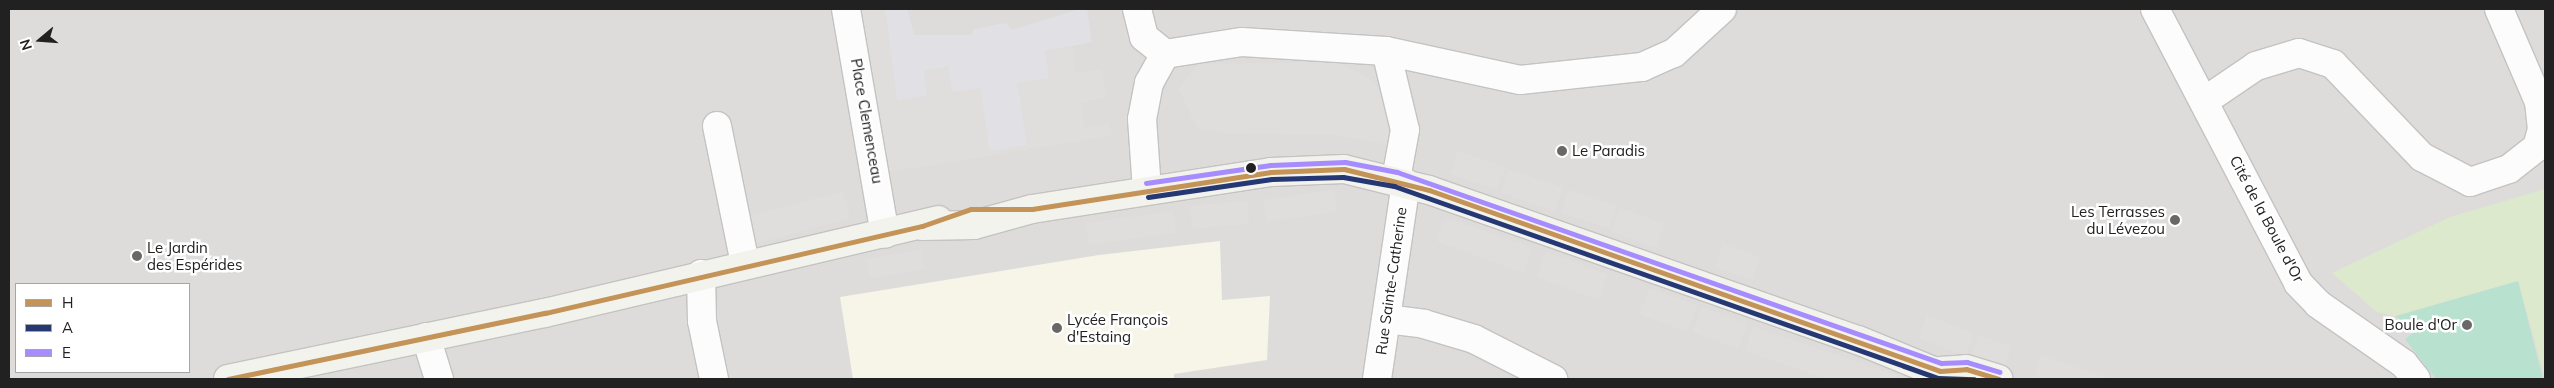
<!DOCTYPE html>
<meta charset="utf-8">
<style>
body{margin:0}
#map{position:relative;width:2554px;height:388px;overflow:hidden;background:#eeecea;font-family:Mulish,sans-serif}
div>[style]{position:absolute}
.residential>*{inset:0;background:#dedcdb}
.education>*{inset:0;background:#f6f5e7}
.grass>*{inset:0;background:#dce9cc}
.pitch>*{inset:0;background:#b9e1cf}
.parking>*{inset:0;background:#dfdedd;transform-origin:0 0}
.plaza>*{inset:0;background:#e1e0e4}
.roads{filter:drop-shadow(1px 0 #c4c3c2) drop-shadow(-1px 0 #c4c3c2) drop-shadow(0 1px #c4c3c2) drop-shadow(0 -1px #c4c3c2)}
.street>*{height:28px;margin:-14px;padding:0 14px;transform-origin:14px;border-radius:14px;background:#fcfcfc}
.secondary>*{height:28px;margin:-14px;padding:0 14px;transform-origin:14px;border-radius:14px;background:#f3f3ed}
.bus-1>*{height:5px;margin:-2.5px;padding:0 2.5px;transform-origin:2.5px;border-radius:2.5px;background:#c39358}
.bus-2>*{height:5px;margin:-2.5px;padding:0 2.5px;transform-origin:2.5px;border-radius:2.5px;background:#263873}
.bus-3>*{height:5px;margin:-2.5px;padding:0 2.5px;transform-origin:2.5px;border-radius:2.5px;background:#a68cff}
.dots>*{width:14px;height:14px;translate:-50% -50%;box-sizing:border-box;border:2px solid #fff;border-radius:50%}
span{translate:-50% -50%;white-space:nowrap;text-align:center;line-height:1.15;-webkit-text-stroke:5px #fff;paint-order:stroke}
.street-label{font-size:15px;color:#212121}
.poi-label{font-size:15px;color:#212121}
.left{translate:0 -50%;text-align:left}
.right{translate:-100% -50%;text-align:right}
.frame{position:absolute;inset:0;border:10px solid #212121;pointer-events:none}
.legend{position:absolute;left:15px;top:283px;width:175px;height:90px;box-sizing:border-box;background:#fff;border:1px solid #a6a6a6;margin:0;padding:6px 9px;list-style:none;font-size:15px;color:#212121}
.legend li{display:flex;align-items:center;gap:10px;height:25px}
.legend b{width:25px;border:1px solid #a6a6a6}
.north{position:absolute;left:15px;top:15px;width:50px;height:50px;-webkit-text-stroke:4px #fff;paint-order:stroke;rotate:252deg;font-size:14px;font-weight:700;line-height:20px;text-align:center;color:#212121}
.north::after{content:'';display:block;margin:auto;width:18px;height:22px;background:#212121;clip-path:polygon(50% 0,100% 100%,50% 72%,0 100%)}
</style>
<div id="map">
<div class="residential">
<div style="clip-path:polygon(evenodd,9px 9px,2545px 9px,2545px 379px,9px 379px,9px 9px,16px 284px,189px 284px,189px 372px,16px 372px,16px 284px)"></div>
</div>
<div class="education">
<div style="clip-path:polygon(1220px 241px,1222px 300px,1270px 296px,1267px 360px,1174px 374px,1174px 379px,853px 379px,840px 297px,1099px 255px)"></div>
</div>
<div class="grass">
<div style="clip-path:polygon(2545px 189px,2545px 379px,2518px 281px,2396px 316px,2377px 312px,2332px 273px,2450px 217px)"></div>
</div>
<div class="pitch">
<div style="clip-path:polygon(2518px 281px,2543px 379px,2436px 379px,2405px 339px,2412px 334px,2396px 316px)"></div>
</div>
<div class="parking">
<div style="clip-path:polygon(833px 9px,885px 9px,897px 100px,922px 70px,948px 66px,952px 92px,980px 88px,990px 150px,1017px 83px,1049px 78px,1045px 51px,1072px 47px,1076px 73px,1101px 69px,1106px 98px,1081px 102px,1085px 128px,1109px 124px,1112px 136px,869px 175px)"></div>
<div style="clip-path:polygon(1338px 62px,1374px 82px,1391px 112px,1394px 133px,1390px 145px,1335px 135px,1229px 133px,1197px 128px,1179px 89px,1198px 64px)"></div>
<div style="left:1458px;top:151px;width:50px;height:24px;rotate:19deg"></div>
<div style="left:1509px;top:169px;width:57px;height:25px;rotate:19deg"></div>
<div style="left:1334px;top:190px;width:22px;height:71px;rotate:82deg"></div>
<div style="left:1568px;top:190px;width:51px;height:24px;rotate:18deg"></div>
<div style="left:843px;top:191px;width:28px;height:97px;rotate:75deg"></div>
<div style="left:1247px;top:201px;width:23px;height:57px;rotate:85deg"></div>
<div style="left:1620px;top:208px;width:47px;height:25px;rotate:20deg"></div>
<div style="left:1173px;top:211px;width:22px;height:88px;rotate:82deg"></div>
<div style="left:1446px;top:217px;width:92px;height:26px;rotate:20deg"></div>
<div style="left:1723px;top:244px;width:39px;height:25px;rotate:19deg"></div>
<div style="left:921px;top:250px;width:20px;height:55px;rotate:81deg"></div>
<div style="left:1546px;top:252px;width:66px;height:27px;rotate:20deg"></div>
<div style="left:1649px;top:288px;width:51px;height:28px;rotate:20deg"></div>
<div style="left:1702px;top:307px;width:48px;height:27px;rotate:20deg"></div>
<div style="left:1927px;top:316px;width:50px;height:24px;rotate:20deg"></div>
<div style="clip-path:polygon(1753px 327px,1909px 379px,1828px 379px,1745px 351px)"></div>
<div style="left:1979px;top:335px;width:35px;height:23px;rotate:20deg"></div>
<div style="clip-path:polygon(2040px 355px,2112px 379px,2034px 379px)"></div>
</div>
<div class="plaza">
<div style="clip-path:polygon(885px 9px,907px 9px,914px 35px,971px 35px,974px 29px,1006px 23px,1012px 30px,1080px 9px,1087px 10px,1092px 42px,1045px 51px,1049px 78px,1017px 83px,1027px 145px,990px 151px,980px 88px,952px 92px,948px 66px,923px 71px,927px 96px,897px 100px)"></div>
</div>
<div class="roads">
<div class="street">
<div style="left:846px;top:9px;width:228px;rotate:80.2deg"></div>
<div style="left:1137px;top:9px;width:29px;rotate:76deg"></div>
<div style="left:1144px;top:37px;width:27px;rotate:39deg"></div>
<div style="left:2155px;top:9px;width:309px;rotate:62.4deg"></div>
<div style="left:2298px;top:283px;width:29px;rotate:46deg"></div>
<div style="left:2318px;top:304px;width:105px;rotate:34.9deg"></div>
<div style="left:2404px;top:364px;width:19px;rotate:51deg"></div>
<div style="left:1386px;top:51px;width:81px;rotate:76.5deg"></div>
<div style="left:1405px;top:130px;width:50px;rotate:100.4deg"></div>
<div style="left:1165px;top:54px;width:78px;rotate:-8.9deg"></div>
<div style="left:1242px;top:42px;width:144px;rotate:3.6deg"></div>
<div style="left:1386px;top:51px;width:137px;rotate:12.2deg"></div>
<div style="left:1520px;top:80px;width:123px;rotate:-6.1deg"></div>
<div style="left:1642px;top:67px;width:35px;rotate:-24deg"></div>
<div style="left:1674px;top:53px;width:65px;rotate:-42.5deg"></div>
<div style="left:2206px;top:100px;width:60px;rotate:-34.2deg"></div>
<div style="left:2256px;top:66px;width:45px;rotate:-16.8deg"></div>
<div style="left:2299px;top:53px;width:36px;rotate:18deg"></div>
<div style="left:2333px;top:64px;width:129px;rotate:46.3deg"></div>
<div style="left:2422px;top:157px;width:54px;rotate:27.5deg"></div>
<div style="left:2470px;top:182px;width:41px;rotate:-18.4deg"></div>
<div style="left:2509px;top:169px;width:36px;rotate:-38deg"></div>
<div style="left:2537px;top:147px;width:18px;rotate:-74deg"></div>
<div style="left:2542px;top:130px;width:28px;rotate:-96deg"></div>
<div style="left:2539px;top:102px;width:101px;rotate:-113.3deg"></div>
<div style="left:717px;top:126px;width:141px;rotate:78.5deg"></div>
<div style="left:1147px;top:190px;width:71px;rotate:-94deg"></div>
<div style="left:1142px;top:119px;width:37px;rotate:-79deg"></div>
<div style="left:1149px;top:83px;width:33px;rotate:-61deg"></div>
<div style="left:701px;top:274px;width:47px;rotate:88.8deg"></div>
<div style="left:702px;top:321px;width:59px;rotate:78.3deg"></div>
<div style="left:1386px;top:319px;width:38px;rotate:7deg"></div>
<div style="left:1424px;top:324px;width:52px;rotate:16.7deg"></div>
<div style="left:1474px;top:339px;width:89px;rotate:26.9deg"></div>
<div style="left:426px;top:337px;width:44px;rotate:72.8deg"></div>
<div style="left:1377px;top:379px;width:198px;rotate:-81.6deg"></div>
</div>
<div class="secondary">
<div style="left:922px;top:226px;width:52px;rotate:-1.1deg"></div>
<div style="left:974px;top:225px;width:60px;rotate:-15.4deg"></div>
<div style="left:1032px;top:209px;width:242px;rotate:-8.8deg"></div>
<div style="left:1271px;top:172px;width:73px;rotate:-2.4deg"></div>
<div style="left:1344px;top:169px;width:88px;rotate:13.9deg"></div>
<div style="left:1429px;top:190px;width:454px;rotate:19.3deg"></div>
<div style="left:1858px;top:340px;width:103px;rotate:22.3deg"></div>
<div style="left:1940px;top:371px;width:26px;rotate:-4deg"></div>
<div style="left:1966px;top:369px;width:34px;rotate:17deg"></div>
<div style="left:228px;top:379px;width:324px;rotate:-11.8deg"></div>
<div style="left:545px;top:313px;width:404px;rotate:-13.3deg"></div>
</div>
</div>
<div class="bus-1">
<div style="left:228px;top:379px;width:324px;rotate:-11.8deg"></div>
<div style="left:545px;top:313px;width:387px;rotate:-13deg"></div>
<div style="left:922px;top:226px;width:52px;rotate:-19.1deg"></div>
<div style="left:971px;top:209px;width:61px"></div>
<div style="left:1032px;top:209px;width:242px;rotate:-8.8deg"></div>
<div style="left:1271px;top:172px;width:73px;rotate:-2.4deg"></div>
<div style="left:1344px;top:169px;width:88px;rotate:13.9deg"></div>
<div style="left:1429px;top:190px;width:542px;rotate:19.5deg"></div>
<div style="left:1940px;top:371px;width:26px;rotate:-4deg"></div>
<div style="left:1966px;top:369px;width:34px;rotate:17deg"></div>
</div>
<div class="bus-2">
<div style="left:1148px;top:197px;width:125px;rotate:-8.3deg"></div>
<div style="left:1272px;top:179px;width:71px;rotate:-1.6deg"></div>
<div style="left:1343px;top:177px;width:52px;rotate:10deg"></div>
<div style="left:1394px;top:186px;width:577px;rotate:19.44deg"></div>
<div style="left:1938px;top:378px;width:36px;rotate:2deg"></div>
</div>
<div class="bus-3">
<div style="left:1146px;top:183px;width:126px;rotate:-8.2deg"></div>
<div style="left:1271px;top:165px;width:74px;rotate:-2.3deg"></div>
<div style="left:1345px;top:162px;width:53px;rotate:10.9deg"></div>
<div style="left:1397px;top:172px;width:577px;rotate:19.35deg"></div>
<div style="left:1941px;top:363px;width:26px;rotate:-2deg"></div>
<div style="left:1967px;top:362px;width:34px;rotate:17deg"></div>
</div>
<div class="dots">
<div style="left:1562px;top:151px;background:#696867"></div>
<div style="left:1251px;top:168px;background:#212121"></div>
<div style="left:2175px;top:220px;background:#696867"></div>
<div style="left:137px;top:256px;background:#696867"></div>
<div style="left:2467px;top:325px;background:#696867"></div>
<div style="left:1057px;top:328px;background:#696867"></div>
</div>
<div class="street-label">
<span style="left:867px;top:121px;rotate:80deg">Place Clemenceau</span>
<span style="left:2267px;top:219px;rotate:62deg">Cité de la Boule d'Or</span>
<span style="left:1391px;top:281px;rotate:-82deg">Rue Sainte-Catherine</span>
</div>
<div class="poi-label">
<span class="left" style="left:1572px;top:151px">Le Paradis</span>
<span class="right" style="left:2165px;top:220px">Les Terrasses<br>du Lévezou</span>
<span class="left" style="left:147px;top:256px">Le Jardin<br>des Espérides</span>
<span class="left" style="left:1067px;top:328px">Lycée François<br>d'Estaing</span>
<span class="right" style="left:2457px;top:325px">Boule d'Or</span>
</div>
<div class="frame"></div>
<ul class="legend">
<li><b style="height:6px;background:#c39358"></b>H</li>
<li><b style="height:6px;background:#263873"></b>A</li>
<li><b style="height:6px;background:#a68cff"></b>E</li>
</ul>
<div class="north">N</div>
</div>
